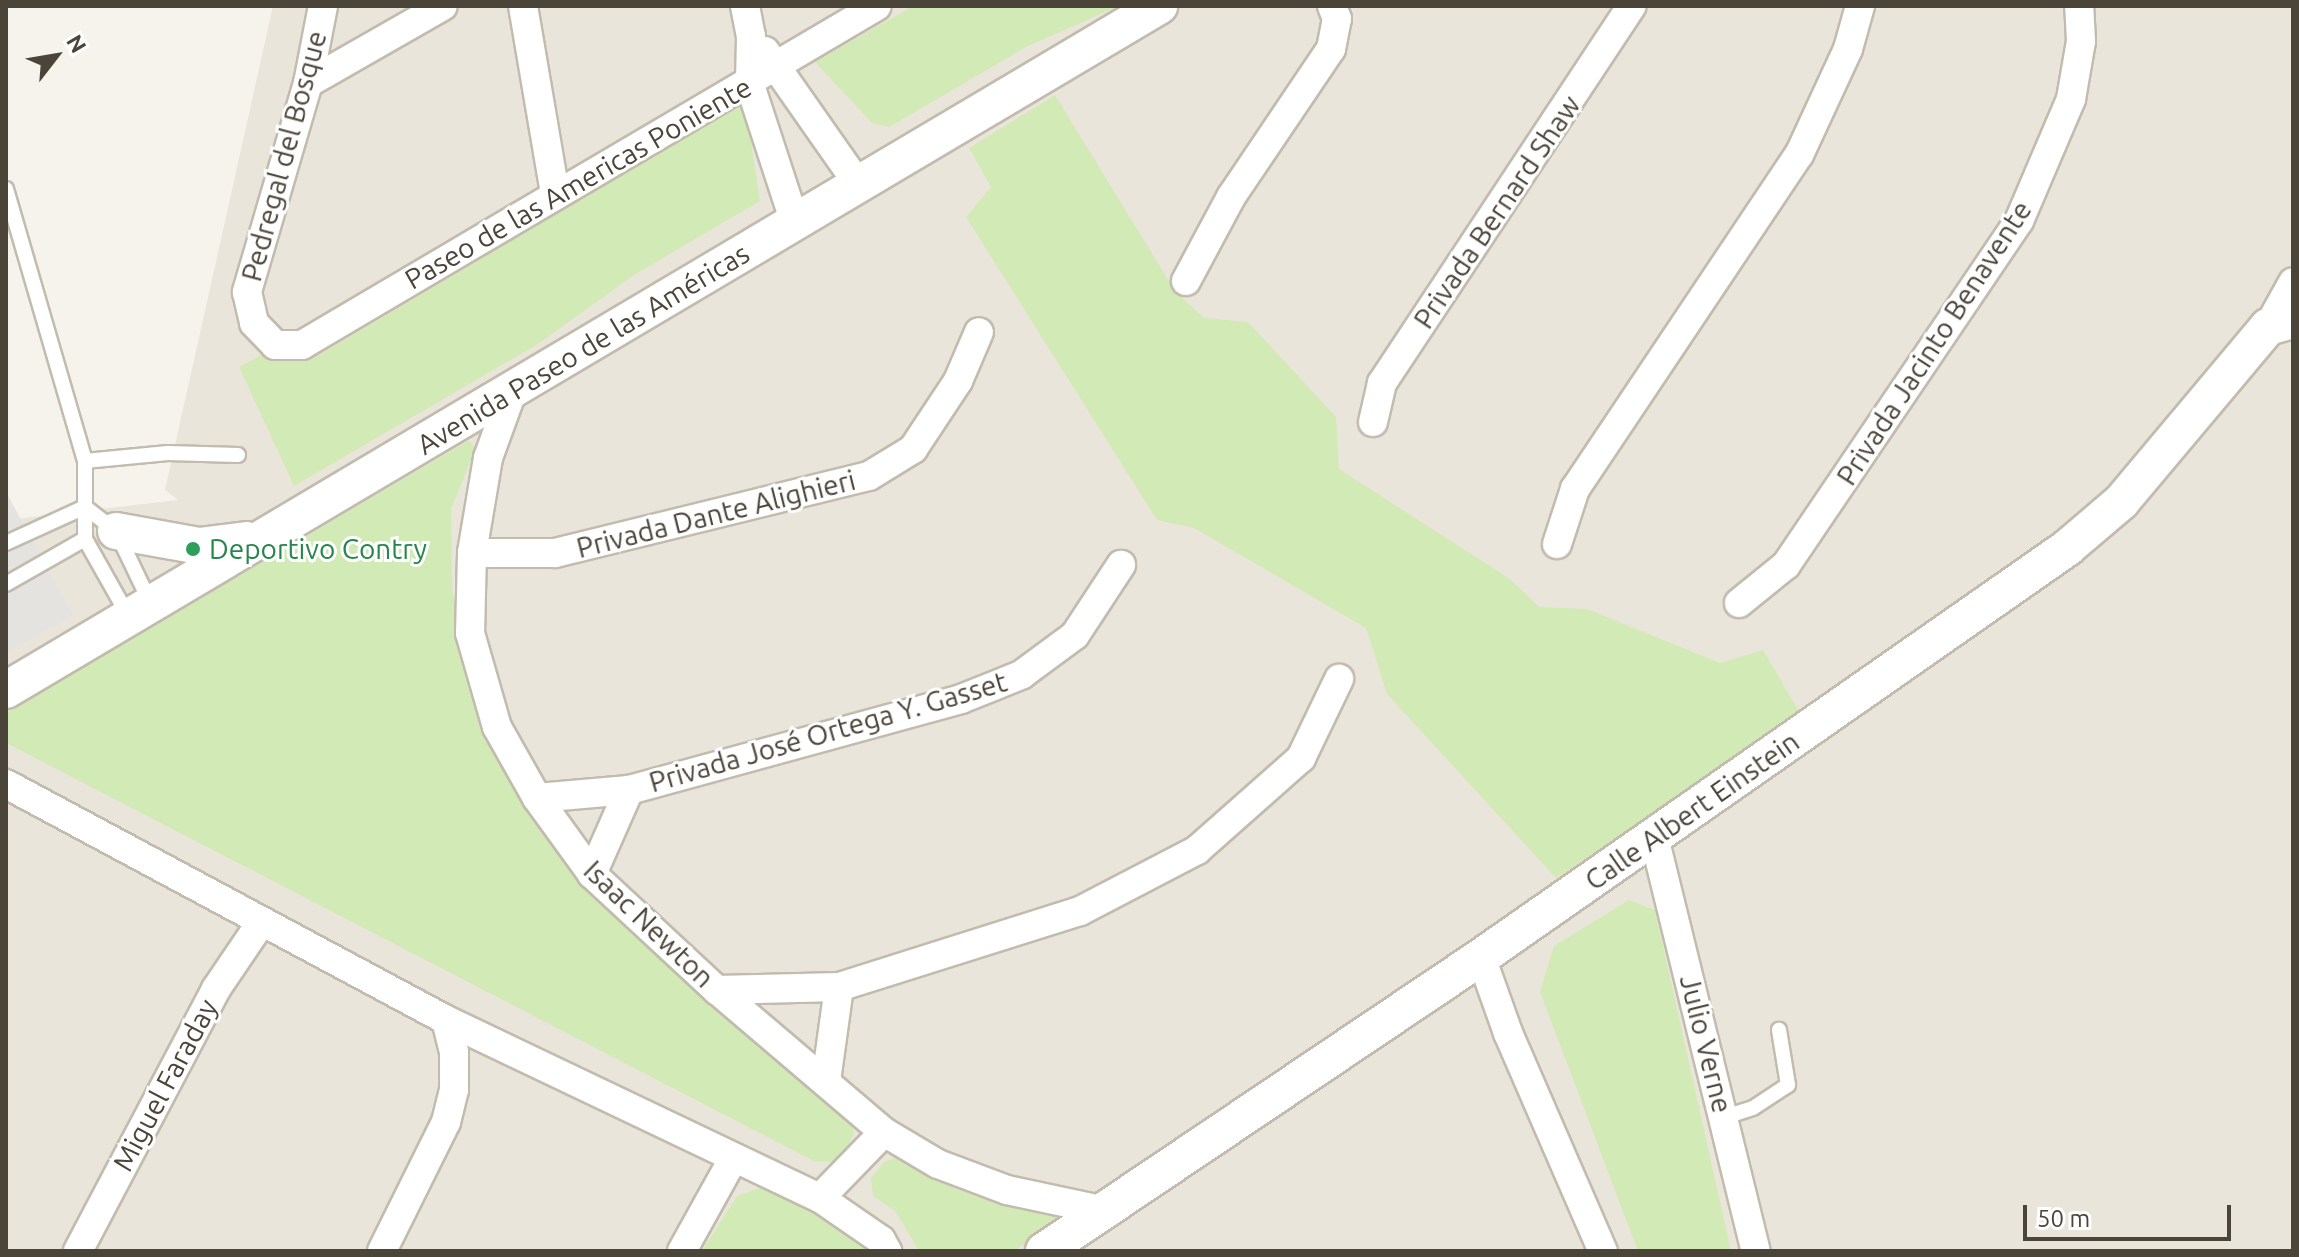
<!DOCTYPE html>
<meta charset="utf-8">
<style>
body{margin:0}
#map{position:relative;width:2299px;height:1257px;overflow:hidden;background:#f6f3ec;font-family:Ubuntu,sans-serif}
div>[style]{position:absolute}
.residential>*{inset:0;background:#eae5da}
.green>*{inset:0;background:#d2eab5}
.parking>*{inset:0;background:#e5e3e0}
.roads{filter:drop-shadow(2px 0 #c2bbae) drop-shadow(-2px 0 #c2bbae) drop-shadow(0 2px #c2bbae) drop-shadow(0 -2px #c2bbae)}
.service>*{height:14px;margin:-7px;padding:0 7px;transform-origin:7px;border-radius:7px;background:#fff}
.minor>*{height:28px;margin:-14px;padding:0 14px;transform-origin:14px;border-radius:14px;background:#fff}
.tertiary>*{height:36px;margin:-18px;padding:0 18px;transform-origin:18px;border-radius:18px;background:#fff}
.dots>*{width:22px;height:22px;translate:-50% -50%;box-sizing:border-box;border:4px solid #fff;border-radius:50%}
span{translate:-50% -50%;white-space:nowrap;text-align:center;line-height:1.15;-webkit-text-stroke:6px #fff;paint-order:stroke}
.street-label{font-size:28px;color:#4b4439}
.leisure-label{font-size:28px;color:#27864d}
.left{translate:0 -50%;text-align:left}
.frame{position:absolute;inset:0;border:8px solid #4b4439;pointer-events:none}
.north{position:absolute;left:16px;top:16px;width:80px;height:80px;-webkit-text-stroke:6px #fff;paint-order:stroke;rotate:59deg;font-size:22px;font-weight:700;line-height:32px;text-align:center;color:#4b4439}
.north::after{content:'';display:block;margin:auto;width:28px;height:36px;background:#4b4439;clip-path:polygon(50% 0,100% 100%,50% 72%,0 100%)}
.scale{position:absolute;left:2023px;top:1205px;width:208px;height:36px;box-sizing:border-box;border:4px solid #4b4439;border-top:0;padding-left:10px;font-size:24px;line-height:28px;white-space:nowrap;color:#4b4439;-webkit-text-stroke:6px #fff;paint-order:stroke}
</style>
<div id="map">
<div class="residential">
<div style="clip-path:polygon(273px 6px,2293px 6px,2293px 1251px,6px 1251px,6px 520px,178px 500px,165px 490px)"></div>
</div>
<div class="green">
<div style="clip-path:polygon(913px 6px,1119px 6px,1026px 47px,889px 127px,872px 123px,815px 62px)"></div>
<div style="clip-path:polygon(1055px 95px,1175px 291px,1204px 318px,1248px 322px,1336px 417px,1339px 469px,1510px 579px,1539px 607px,1587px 609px,1720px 663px,1763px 650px,1801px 715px,1556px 878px,1387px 694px,1366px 628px,1194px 528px,1157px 520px,966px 217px,991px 187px,969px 148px)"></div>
<div style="clip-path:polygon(745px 102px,760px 201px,634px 275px,538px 344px,294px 486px,239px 367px,271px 350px,299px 359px,321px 354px)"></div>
<div style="clip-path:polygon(468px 441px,476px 448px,451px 509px,452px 589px,473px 668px,553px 830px,847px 1111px,854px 1132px,847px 1149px,831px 1162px,814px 1161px,6px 743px,6px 713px)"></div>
<div style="clip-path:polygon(1629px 900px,1655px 910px,1731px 1251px,1638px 1251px,1540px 992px,1554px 946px)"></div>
<div style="clip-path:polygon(898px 1157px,953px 1188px,1005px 1206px,1058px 1210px,1058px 1221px,1014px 1251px,919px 1251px,895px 1211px,873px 1196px,871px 1178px,884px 1162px)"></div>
<div style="clip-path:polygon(768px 1185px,794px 1191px,882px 1251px,702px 1251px,737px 1196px)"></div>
</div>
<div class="parking">
<div style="clip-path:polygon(6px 492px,73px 615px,6px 653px)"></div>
</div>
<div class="roads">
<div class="service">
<div style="left:6px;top:189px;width:283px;rotate:73.8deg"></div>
<div style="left:85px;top:461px;width:78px;rotate:90deg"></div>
<div style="left:85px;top:539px;width:90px;rotate:60.6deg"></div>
<div style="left:85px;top:461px;width:83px;rotate:-5.5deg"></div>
<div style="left:168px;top:453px;width:70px;rotate:1.6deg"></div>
<div style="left:85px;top:507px;width:39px;rotate:38deg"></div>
<div style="left:116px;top:531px;width:81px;rotate:64.4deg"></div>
<div style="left:6px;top:543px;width:87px;rotate:-24.5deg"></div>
<div style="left:6px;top:584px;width:91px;rotate:-29.7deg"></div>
<div style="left:1725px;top:1117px;width:29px;rotate:-18deg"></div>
<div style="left:1753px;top:1108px;width:42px;rotate:-33.3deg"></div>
<div style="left:1788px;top:1085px;width:56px;rotate:-99.3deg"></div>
</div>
<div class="minor">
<div style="left:323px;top:6px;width:78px;rotate:101deg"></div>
<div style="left:308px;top:83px;width:218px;rotate:106.3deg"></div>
<div style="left:247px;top:292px;width:32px;rotate:77deg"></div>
<div style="left:254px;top:323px;width:30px;rotate:46deg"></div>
<div style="left:275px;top:345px;width:27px"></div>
<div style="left:302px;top:345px;width:667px;rotate:-30.52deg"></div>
<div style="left:523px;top:6px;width:190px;rotate:80.3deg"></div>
<div style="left:745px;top:6px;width:31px;rotate:79deg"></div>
<div style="left:751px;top:36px;width:49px;rotate:91.2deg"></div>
<div style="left:750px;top:85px;width:145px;rotate:71.9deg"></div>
<div style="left:765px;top:51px;width:164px;rotate:55deg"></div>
<div style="left:308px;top:83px;width:155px;rotate:-29.7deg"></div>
<div style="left:1186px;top:281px;width:95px;rotate:-61.8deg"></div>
<div style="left:1231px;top:197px;width:179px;rotate:-56deg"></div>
<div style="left:1331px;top:49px;width:31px;rotate:-79deg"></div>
<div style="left:1337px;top:19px;width:14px;rotate:-111deg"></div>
<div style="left:2268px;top:327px;width:51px;rotate:-60.9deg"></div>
<div style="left:512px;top:392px;width:70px;rotate:110deg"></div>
<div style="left:488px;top:458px;width:96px;rotate:99.6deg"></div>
<div style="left:472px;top:553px;width:80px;rotate:91.4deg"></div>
<div style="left:470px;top:633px;width:98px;rotate:74deg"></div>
<div style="left:497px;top:727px;width:81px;rotate:60.6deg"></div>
<div style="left:537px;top:798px;width:94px;rotate:54.1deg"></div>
<div style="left:592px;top:874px;width:171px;rotate:42.9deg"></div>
<div style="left:717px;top:990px;width:219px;rotate:40.4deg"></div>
<div style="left:884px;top:1132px;width:63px;rotate:30.7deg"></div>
<div style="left:938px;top:1164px;width:74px;rotate:20.6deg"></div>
<div style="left:1007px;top:1190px;width:96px;rotate:12deg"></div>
<div style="left:1373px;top:422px;width:40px;rotate:-77deg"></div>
<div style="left:1382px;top:383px;width:452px;rotate:-56.5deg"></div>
<div style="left:1557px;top:544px;width:58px;rotate:-71.9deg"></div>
<div style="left:1575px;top:489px;width:402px;rotate:-56.2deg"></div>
<div style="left:1799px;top:155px;width:117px;rotate:-65.2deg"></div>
<div style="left:1848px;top:49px;width:45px;rotate:-74.4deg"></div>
<div style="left:472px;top:553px;width:83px"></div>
<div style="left:555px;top:553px;width:323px;rotate:-13.8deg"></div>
<div style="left:869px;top:476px;width:52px;rotate:-31.5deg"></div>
<div style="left:913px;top:449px;width:82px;rotate:-56.5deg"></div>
<div style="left:958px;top:381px;width:53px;rotate:-66.8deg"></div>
<div style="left:1739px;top:603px;width:60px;rotate:-39deg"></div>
<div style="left:1786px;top:565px;width:415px;rotate:-55.9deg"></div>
<div style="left:2019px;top:221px;width:133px;rotate:-66.9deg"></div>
<div style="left:2071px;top:99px;width:59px;rotate:-80.2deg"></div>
<div style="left:2081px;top:41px;width:35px;rotate:-93deg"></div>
<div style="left:6px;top:784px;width:499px;rotate:28.2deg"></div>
<div style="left:446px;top:1020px;width:414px;rotate:25.5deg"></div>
<div style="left:820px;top:1198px;width:74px;rotate:34.5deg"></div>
<div style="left:881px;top:1240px;width:13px;rotate:61deg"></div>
<div style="left:537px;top:798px;width:92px;rotate:-5deg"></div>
<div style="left:629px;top:790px;width:344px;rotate:-15.3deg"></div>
<div style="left:961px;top:699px;width:65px;rotate:-21.8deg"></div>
<div style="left:1021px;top:675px;width:67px;rotate:-36.5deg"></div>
<div style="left:1075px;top:635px;width:84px;rotate:-56.7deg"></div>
<div style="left:1654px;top:837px;width:426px;rotate:76.2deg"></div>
<div style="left:592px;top:874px;width:92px;rotate:-66.2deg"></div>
<div style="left:1481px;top:957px;width:81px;rotate:70.4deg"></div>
<div style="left:1508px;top:1033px;width:238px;rotate:66.5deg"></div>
<div style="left:717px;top:990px;width:122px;rotate:-1.4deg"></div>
<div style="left:839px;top:987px;width:253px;rotate:-17.5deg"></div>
<div style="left:1080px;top:911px;width:132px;rotate:-27.5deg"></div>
<div style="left:1197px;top:850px;width:139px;rotate:-41.5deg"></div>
<div style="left:1301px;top:758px;width:88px;rotate:-64.3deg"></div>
<div style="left:826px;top:1081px;width:95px;rotate:-82.1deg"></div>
<div style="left:820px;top:1198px;width:92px;rotate:-45.9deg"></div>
<div style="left:78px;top:1251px;width:296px;rotate:-62.2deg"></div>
<div style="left:216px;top:989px;width:78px;rotate:-55.9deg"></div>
<div style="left:382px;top:1251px;width:144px;rotate:-63.6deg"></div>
<div style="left:446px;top:1122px;width:33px;rotate:-76deg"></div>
<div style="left:454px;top:1090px;width:38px;rotate:-90deg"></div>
<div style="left:454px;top:1052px;width:33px;rotate:-104deg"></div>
<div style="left:682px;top:1251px;width:107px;rotate:-61deg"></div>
</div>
<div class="tertiary">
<div style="left:116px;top:531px;width:84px;rotate:10.2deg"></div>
<div style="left:199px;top:546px;width:48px;rotate:-7.1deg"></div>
<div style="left:6px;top:690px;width:1341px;rotate:-30.68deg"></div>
<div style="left:1044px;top:1251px;width:527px;rotate:-33.93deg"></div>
<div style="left:1481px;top:957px;width:715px;rotate:-34.91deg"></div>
<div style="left:2067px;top:548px;width:71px;rotate:-40.4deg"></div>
<div style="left:2121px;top:502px;width:229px;rotate:-50deg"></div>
<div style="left:2268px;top:327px;width:26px;rotate:-16deg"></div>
</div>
</div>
<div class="dots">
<div style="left:193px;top:549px;background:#2e9e5b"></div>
</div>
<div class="street-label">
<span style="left:284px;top:156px;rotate:-75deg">Pedregal del Bosque</span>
<span style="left:578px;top:183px;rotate:-30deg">Paseo de las Americas Poniente</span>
<span style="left:1497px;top:212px;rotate:-56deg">Privada Bernard Shaw</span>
<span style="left:1934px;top:343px;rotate:-57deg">Privada Jacinto Benavente</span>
<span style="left:583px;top:349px;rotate:-31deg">Avenida Paseo de las Américas</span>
<span style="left:716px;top:514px;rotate:-14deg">Privada Dante Alighieri</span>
<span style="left:828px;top:732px;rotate:-16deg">Privada José Ortega Y. Gasset</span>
<span style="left:1692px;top:811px;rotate:-35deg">Calle Albert Einstein</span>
<span style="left:649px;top:924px;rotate:44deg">Isaac Newton</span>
<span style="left:1706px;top:1044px;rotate:76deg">Julio Verne</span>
<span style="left:165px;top:1085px;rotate:-62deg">Miguel Faraday</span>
</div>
<div class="leisure-label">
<span class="left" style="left:209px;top:549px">Deportivo Contry</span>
</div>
<div class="frame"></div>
<div class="north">N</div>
<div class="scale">50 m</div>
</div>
